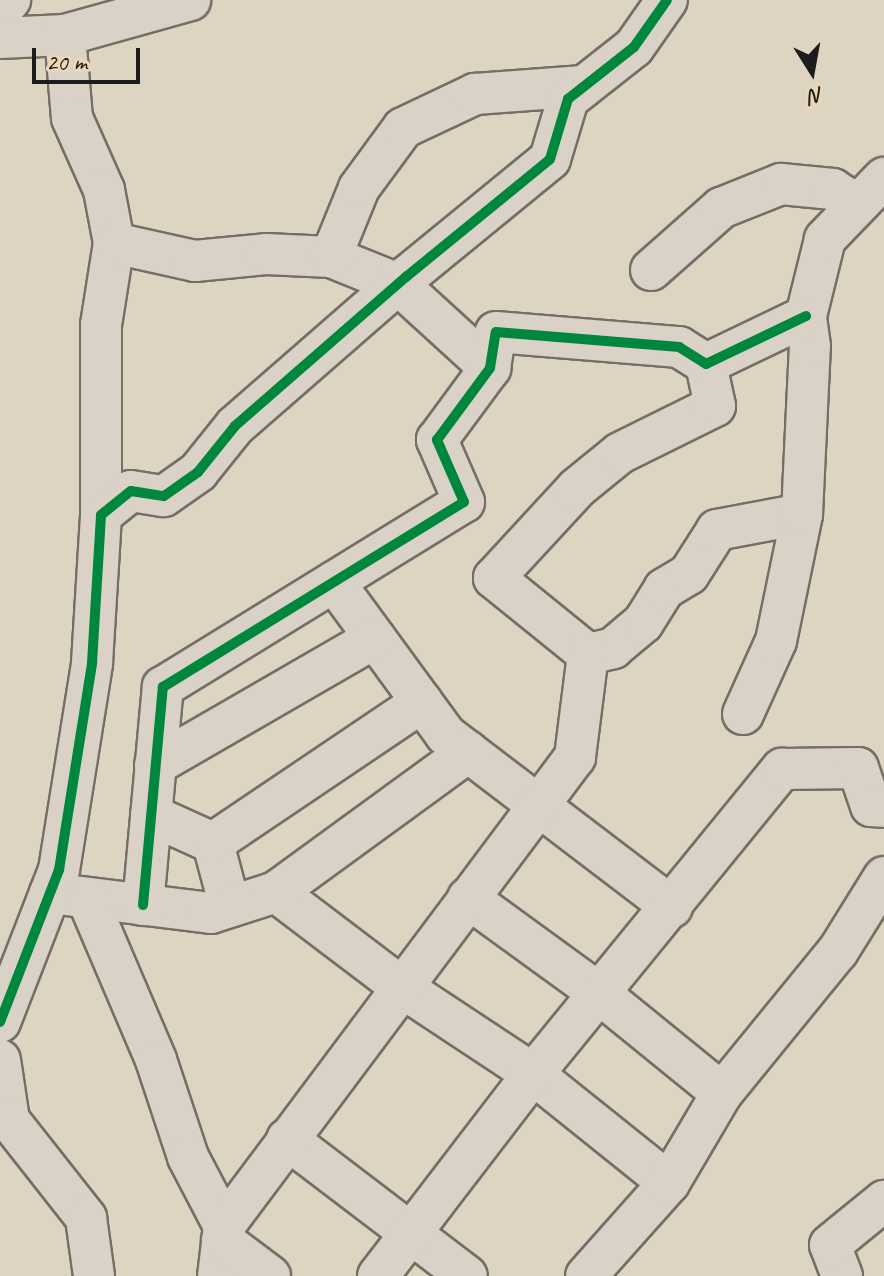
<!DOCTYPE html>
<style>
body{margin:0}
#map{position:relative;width:884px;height:1276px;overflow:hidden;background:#ded4c2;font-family:Caveat,sans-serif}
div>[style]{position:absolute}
.roads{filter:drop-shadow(2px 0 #736f67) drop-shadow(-2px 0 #736f67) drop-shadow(0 2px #736f67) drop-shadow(0 -2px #736f67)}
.minor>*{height:40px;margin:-20px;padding:0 20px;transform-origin:20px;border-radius:20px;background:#dad2c6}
.cycleway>*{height:10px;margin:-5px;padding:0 5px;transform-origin:5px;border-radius:5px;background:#00873e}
span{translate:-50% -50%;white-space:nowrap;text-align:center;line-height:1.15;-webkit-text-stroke:8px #ebd7b5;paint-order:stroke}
.north{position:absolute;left:772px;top:32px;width:80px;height:80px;-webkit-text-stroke:6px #ebd7b5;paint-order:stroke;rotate:169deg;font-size:22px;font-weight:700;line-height:32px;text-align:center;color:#1c1c1c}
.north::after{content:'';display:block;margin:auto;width:28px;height:36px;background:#1c1c1c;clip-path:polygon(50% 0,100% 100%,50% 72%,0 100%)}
.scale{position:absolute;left:32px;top:48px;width:108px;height:36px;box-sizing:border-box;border:4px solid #1c1c1c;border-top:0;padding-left:10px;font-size:24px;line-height:28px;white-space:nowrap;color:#1c1c1c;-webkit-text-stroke:6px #ebd7b5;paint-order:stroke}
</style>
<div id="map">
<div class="roads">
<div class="minor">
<div style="left:0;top:12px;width:16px;rotate:-50deg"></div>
<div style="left:65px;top:35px;width:83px;rotate:85.2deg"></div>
<div style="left:72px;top:118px;width:79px;rotate:66deg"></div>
<div style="left:104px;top:190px;width:54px;rotate:79.3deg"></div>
<div style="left:114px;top:243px;width:83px;rotate:99deg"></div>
<div style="left:101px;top:325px;width:190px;rotate:90deg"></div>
<div style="left:0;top:38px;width:65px;rotate:-2.6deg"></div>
<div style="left:65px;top:35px;width:130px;rotate:-15.6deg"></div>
<div style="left:114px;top:243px;width:83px;rotate:12.5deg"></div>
<div style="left:195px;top:261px;width:71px;rotate:-5.6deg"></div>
<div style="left:266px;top:254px;width:65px;rotate:2.6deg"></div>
<div style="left:331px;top:257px;width:72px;rotate:21.9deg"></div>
<div style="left:398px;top:284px;width:125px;rotate:42.4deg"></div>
<div style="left:331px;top:257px;width:74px;rotate:-67.9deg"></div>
<div style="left:359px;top:188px;width:74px;rotate:-53.7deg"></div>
<div style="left:403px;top:128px;width:80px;rotate:-25.3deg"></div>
<div style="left:475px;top:94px;width:109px;rotate:-4.2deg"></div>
<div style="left:651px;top:270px;width:94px;rotate:-41.5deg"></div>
<div style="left:721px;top:208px;width:65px;rotate:-21.8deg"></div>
<div style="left:781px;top:184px;width:52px;rotate:5.5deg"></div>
<div style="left:833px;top:189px;width:27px;rotate:34deg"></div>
<div style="left:334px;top:582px;width:190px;rotate:53.8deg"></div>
<div style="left:446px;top:735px;width:284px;rotate:37.3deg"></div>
<div style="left:588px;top:654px;width:121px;rotate:-141deg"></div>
<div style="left:494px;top:578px;width:122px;rotate:-47.3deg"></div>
<div style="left:577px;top:488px;width:55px;rotate:-39.1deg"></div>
<div style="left:620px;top:453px;width:106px;rotate:-26.3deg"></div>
<div style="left:715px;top:406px;width:43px;rotate:-102.1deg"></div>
<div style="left:588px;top:654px;width:26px;rotate:-13deg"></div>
<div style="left:613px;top:648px;width:39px;rotate:-40deg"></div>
<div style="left:643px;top:623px;width:40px;rotate:-58deg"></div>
<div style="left:664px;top:589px;width:29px;rotate:-31deg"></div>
<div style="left:689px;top:574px;width:52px;rotate:-57.5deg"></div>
<div style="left:717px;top:530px;width:86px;rotate:-10.7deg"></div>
<div style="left:743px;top:714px;width:80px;rotate:-65.7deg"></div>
<div style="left:776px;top:641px;width:130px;rotate:-78.4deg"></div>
<div style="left:802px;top:514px;width:168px;rotate:-87.3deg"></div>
<div style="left:810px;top:346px;width:30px;rotate:-98deg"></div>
<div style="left:806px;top:316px;width:79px;rotate:-76.1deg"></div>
<div style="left:825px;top:239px;width:85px;rotate:-46deg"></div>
<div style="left:155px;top:765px;width:254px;rotate:-30deg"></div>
<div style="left:151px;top:815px;width:68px;rotate:24.3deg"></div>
<div style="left:213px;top:843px;width:66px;rotate:75.1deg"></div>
<div style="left:213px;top:843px;width:252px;rotate:-34deg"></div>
<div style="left:276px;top:892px;width:156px;rotate:37.2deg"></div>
<div style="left:400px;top:986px;width:159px;rotate:33.5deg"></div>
<div style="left:533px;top:1074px;width:174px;rotate:38.7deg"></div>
<div style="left:50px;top:893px;width:162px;rotate:7.1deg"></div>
<div style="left:211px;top:913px;width:68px;rotate:-17.9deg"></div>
<div style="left:276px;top:892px;width:238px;rotate:-36.1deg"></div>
<div style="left:87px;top:898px;width:176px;rotate:66.9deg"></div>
<div style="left:156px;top:1060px;width:102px;rotate:71.7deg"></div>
<div style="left:188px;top:1157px;width:78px;rotate:62.4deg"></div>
<div style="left:224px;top:1226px;width:50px;rotate:96.8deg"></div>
<div style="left:468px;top:898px;width:163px;rotate:36deg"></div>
<div style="left:600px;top:994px;width:157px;rotate:39.1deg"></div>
<div style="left:143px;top:905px;width:219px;rotate:-84.8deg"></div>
<div style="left:163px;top:687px;width:353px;rotate:-31.6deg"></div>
<div style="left:464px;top:502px;width:68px;rotate:-113.5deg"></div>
<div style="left:437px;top:440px;width:89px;rotate:-53.6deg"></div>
<div style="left:490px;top:368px;width:36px;rotate:-81deg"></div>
<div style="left:496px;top:332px;width:184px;rotate:4.7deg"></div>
<div style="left:679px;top:347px;width:32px;rotate:32deg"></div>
<div style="left:706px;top:364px;width:111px;rotate:-25.6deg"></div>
<div style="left:0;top:1022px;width:163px;rotate:-68.8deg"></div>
<div style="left:59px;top:870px;width:210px;rotate:-80.9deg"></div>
<div style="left:92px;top:663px;width:148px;rotate:-86.5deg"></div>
<div style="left:101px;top:515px;width:38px;rotate:-39deg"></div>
<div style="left:131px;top:491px;width:33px;rotate:9deg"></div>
<div style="left:164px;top:496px;width:42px;rotate:-35.2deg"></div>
<div style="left:198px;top:472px;width:59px;rotate:-51.2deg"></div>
<div style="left:235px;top:426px;width:227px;rotate:-41.1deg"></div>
<div style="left:406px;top:277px;width:186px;rotate:-39.3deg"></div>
<div style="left:550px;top:159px;width:63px;rotate:-73.3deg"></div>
<div style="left:568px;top:99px;width:84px;rotate:-38.2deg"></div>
<div style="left:634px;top:47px;width:57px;rotate:-54.9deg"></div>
<div style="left:0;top:1060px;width:61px;rotate:81.5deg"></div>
<div style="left:9px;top:1120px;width:125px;rotate:51.8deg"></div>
<div style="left:86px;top:1218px;width:59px;rotate:82.1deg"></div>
<div style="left:287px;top:1139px;width:226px;rotate:37.3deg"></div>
<div style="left:224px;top:1226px;width:586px;rotate:-53.19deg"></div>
<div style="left:575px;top:757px;width:104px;rotate:-82.8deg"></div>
<div style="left:222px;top:1240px;width:60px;rotate:36.9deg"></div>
<div style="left:378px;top:1276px;width:255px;rotate:-52.5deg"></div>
<div style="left:533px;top:1074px;width:394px;rotate:-50.8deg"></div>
<div style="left:782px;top:769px;width:76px;rotate:-0.8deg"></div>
<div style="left:858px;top:768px;width:40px;rotate:71.1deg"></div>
<div style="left:871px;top:806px;width:13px;rotate:4deg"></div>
<div style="left:586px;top:1276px;width:125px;rotate:-48.3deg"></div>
<div style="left:669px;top:1183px;width:104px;rotate:-59.5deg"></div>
<div style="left:722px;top:1093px;width:183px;rotate:-50.8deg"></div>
<div style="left:838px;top:951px;width:87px;rotate:-58.1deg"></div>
<div style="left:842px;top:1276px;width:33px;rotate:-111deg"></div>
<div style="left:830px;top:1245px;width:70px;rotate:-39.2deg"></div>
</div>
</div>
<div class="cycleway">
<div style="left:143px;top:905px;width:219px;rotate:-84.8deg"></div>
<div style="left:163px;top:687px;width:353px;rotate:-31.6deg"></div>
<div style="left:464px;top:502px;width:68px;rotate:-113.5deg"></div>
<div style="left:437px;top:440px;width:89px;rotate:-53.6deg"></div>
<div style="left:490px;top:368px;width:36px;rotate:-81deg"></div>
<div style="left:496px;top:332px;width:184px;rotate:4.7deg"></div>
<div style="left:679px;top:347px;width:32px;rotate:32deg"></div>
<div style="left:706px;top:364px;width:111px;rotate:-25.6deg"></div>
<div style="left:0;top:1022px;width:163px;rotate:-68.8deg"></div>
<div style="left:59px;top:870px;width:210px;rotate:-80.9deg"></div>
<div style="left:92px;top:663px;width:148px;rotate:-86.5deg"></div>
<div style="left:101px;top:515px;width:38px;rotate:-39deg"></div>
<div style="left:131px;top:491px;width:33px;rotate:9deg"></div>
<div style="left:164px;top:496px;width:42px;rotate:-35.2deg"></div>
<div style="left:198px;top:472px;width:59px;rotate:-51.2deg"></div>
<div style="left:235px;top:426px;width:227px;rotate:-41.1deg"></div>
<div style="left:406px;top:277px;width:186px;rotate:-39.3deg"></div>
<div style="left:550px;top:159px;width:63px;rotate:-73.3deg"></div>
<div style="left:568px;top:99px;width:84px;rotate:-38.2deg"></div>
<div style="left:634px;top:47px;width:57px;rotate:-54.9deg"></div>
</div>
<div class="north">N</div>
<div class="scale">20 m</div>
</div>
